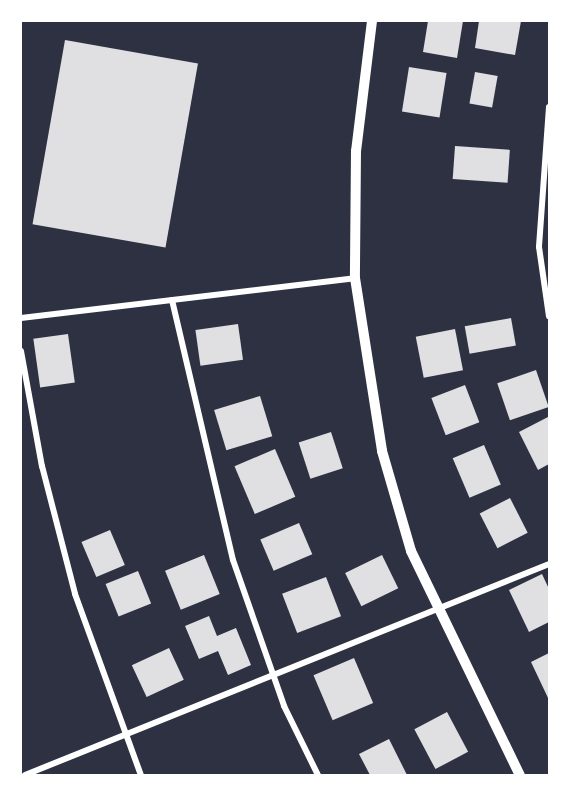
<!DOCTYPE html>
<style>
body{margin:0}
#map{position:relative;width:570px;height:796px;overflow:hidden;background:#2d3142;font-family:"Nunito Sans",sans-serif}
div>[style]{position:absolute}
.building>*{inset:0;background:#e0e0e3;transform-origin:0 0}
.minor>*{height:6px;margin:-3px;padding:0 3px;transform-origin:3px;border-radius:3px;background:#fff}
.tertiary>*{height:10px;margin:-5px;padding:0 5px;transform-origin:5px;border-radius:5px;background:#fff}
span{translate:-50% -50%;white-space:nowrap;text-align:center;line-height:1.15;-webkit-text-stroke:6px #fff;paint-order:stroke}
.frame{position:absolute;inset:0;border:22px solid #fff;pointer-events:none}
</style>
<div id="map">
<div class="building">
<div style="clip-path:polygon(428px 21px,463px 21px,457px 58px,423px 52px)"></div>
<div style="clip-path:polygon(479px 21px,521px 21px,515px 55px,475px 48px)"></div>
<div style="left:65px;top:40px;width:135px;height:187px;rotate:10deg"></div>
<div style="left:409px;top:67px;width:38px;height:45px;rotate:9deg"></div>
<div style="left:475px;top:72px;width:23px;height:32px;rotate:10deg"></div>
<div style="left:455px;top:146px;width:55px;height:33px;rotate:4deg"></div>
<div style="left:511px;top:318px;width:28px;height:47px;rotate:80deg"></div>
<div style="left:238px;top:324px;width:36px;height:43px;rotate:82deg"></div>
<div style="left:455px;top:329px;width:42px;height:40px;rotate:79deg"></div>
<div style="left:68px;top:334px;width:49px;height:35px;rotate:82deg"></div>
<div style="left:536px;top:370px;width:39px;height:41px;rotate:71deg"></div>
<div style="left:465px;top:385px;width:40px;height:36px;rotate:69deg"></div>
<div style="left:260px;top:396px;width:42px;height:48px;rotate:73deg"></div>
<div style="clip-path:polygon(548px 417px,549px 464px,538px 470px,519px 432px)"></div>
<div style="left:331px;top:432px;width:38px;height:34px;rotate:72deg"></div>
<div style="left:484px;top:445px;width:43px;height:34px;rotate:67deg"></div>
<div style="left:275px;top:449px;width:52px;height:44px;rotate:67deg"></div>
<div style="left:510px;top:498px;width:39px;height:34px;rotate:63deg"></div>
<div style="left:299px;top:523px;width:34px;height:42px;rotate:67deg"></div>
<div style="left:110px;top:530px;width:38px;height:31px;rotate:67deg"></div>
<div style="left:204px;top:555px;width:42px;height:42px;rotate:68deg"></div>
<div style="left:382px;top:555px;width:37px;height:41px;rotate:64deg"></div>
<div style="left:138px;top:571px;width:35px;height:35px;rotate:68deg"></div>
<div style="clip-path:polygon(542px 574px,549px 589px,549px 622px,529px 632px,509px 590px)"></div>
<div style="left:326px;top:577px;width:42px;height:47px;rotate:69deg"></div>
<div style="clip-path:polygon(209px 616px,217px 636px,236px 628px,251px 665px,228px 675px,218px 651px,199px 659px,185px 626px)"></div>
<div style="left:169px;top:648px;width:35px;height:41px;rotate:65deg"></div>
<div style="clip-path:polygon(549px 653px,549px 700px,531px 662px)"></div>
<div style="left:354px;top:658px;width:49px;height:44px;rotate:67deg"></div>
<div style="left:447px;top:712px;width:45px;height:37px;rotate:62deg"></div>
<div style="clip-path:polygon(389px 739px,407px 775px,370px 775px,359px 754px)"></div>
</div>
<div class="minor">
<div style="left:549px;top:107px;width:140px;rotate:94.1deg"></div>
<div style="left:539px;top:247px;width:70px;rotate:81.8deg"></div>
<div style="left:172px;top:300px;width:267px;rotate:76.8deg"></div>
<div style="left:233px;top:560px;width:155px;rotate:70.7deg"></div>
<div style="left:284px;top:706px;width:77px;rotate:63.8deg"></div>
<div style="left:21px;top:318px;width:336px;rotate:-6.8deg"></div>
<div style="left:21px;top:351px;width:117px;rotate:79.7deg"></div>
<div style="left:42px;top:466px;width:132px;rotate:75.5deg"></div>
<div style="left:75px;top:594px;width:193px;rotate:70deg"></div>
<div style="left:25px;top:775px;width:565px;rotate:-21.93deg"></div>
</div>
<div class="tertiary">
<div style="left:372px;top:21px;width:131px;rotate:97deg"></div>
<div style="left:356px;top:151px;width:127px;rotate:90.5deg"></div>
<div style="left:355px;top:278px;width:175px;rotate:81.1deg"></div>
<div style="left:382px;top:451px;width:104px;rotate:73.8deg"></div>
<div style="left:411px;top:551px;width:249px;rotate:64.1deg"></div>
</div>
<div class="frame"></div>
</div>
